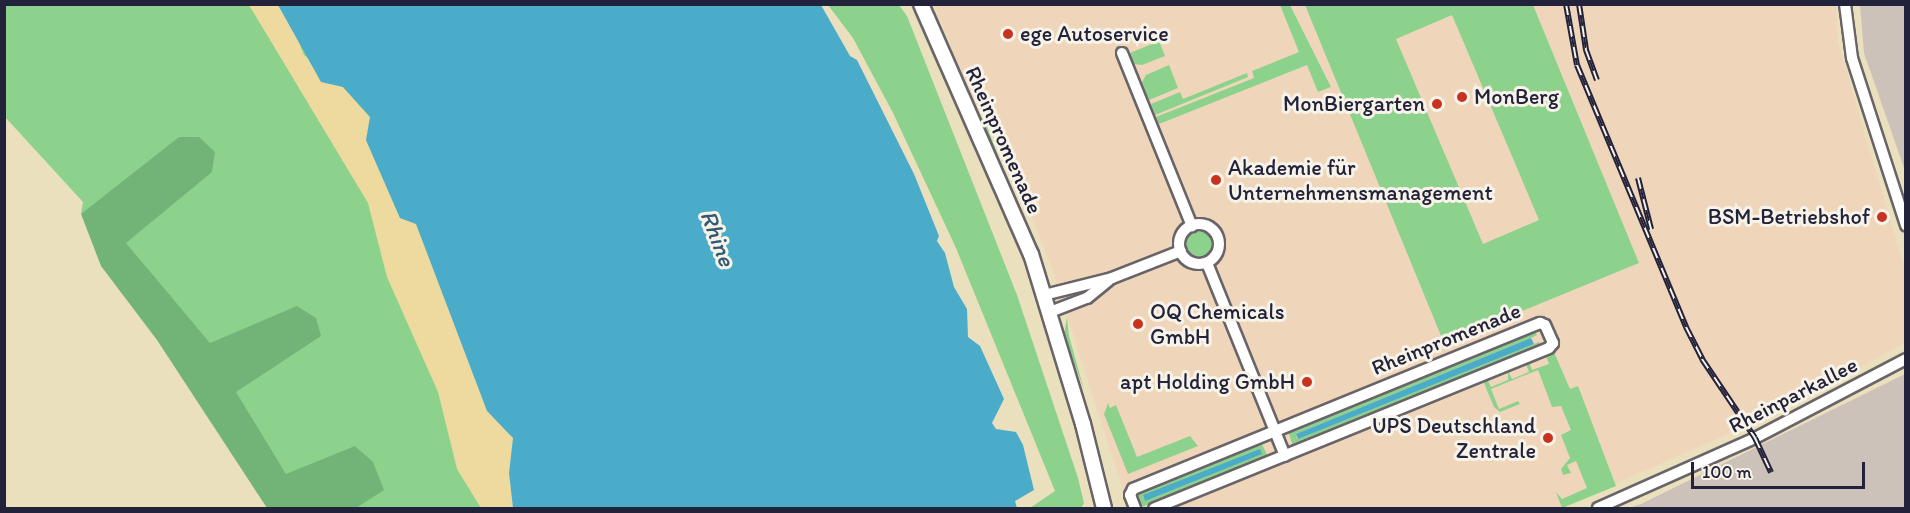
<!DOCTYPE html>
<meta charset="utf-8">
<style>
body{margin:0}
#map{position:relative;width:1910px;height:513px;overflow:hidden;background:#eae0bd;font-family:Itim,sans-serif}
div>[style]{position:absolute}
.built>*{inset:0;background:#efd6bb}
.industrial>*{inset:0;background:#cdc2b9}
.green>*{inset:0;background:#8dd28c}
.round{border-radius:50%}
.forest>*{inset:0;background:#72b478}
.sand>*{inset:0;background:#eeda9e}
.water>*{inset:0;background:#4bacca}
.roads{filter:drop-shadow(2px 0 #686468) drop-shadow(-2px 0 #686468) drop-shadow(0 2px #686468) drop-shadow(0 -2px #686468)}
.minor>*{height:10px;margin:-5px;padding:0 5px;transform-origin:5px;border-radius:5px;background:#fff}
.minor>.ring{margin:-5px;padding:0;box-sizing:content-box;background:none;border:10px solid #fff;border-radius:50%}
.tertiary>*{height:14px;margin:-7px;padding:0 7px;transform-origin:7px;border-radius:7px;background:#fff}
.rail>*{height:6px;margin-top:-3px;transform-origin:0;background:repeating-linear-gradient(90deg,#f7f3e8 0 11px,#22223b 0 22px);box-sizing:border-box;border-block:2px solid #22223b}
.dots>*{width:16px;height:16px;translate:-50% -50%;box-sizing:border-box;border:3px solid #f7f3e8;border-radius:50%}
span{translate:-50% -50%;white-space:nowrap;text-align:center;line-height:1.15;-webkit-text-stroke:6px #f7f3e8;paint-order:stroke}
.poi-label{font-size:22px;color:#22223b}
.left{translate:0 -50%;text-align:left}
.right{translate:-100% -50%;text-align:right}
.street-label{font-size:22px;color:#22223b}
.water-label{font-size:24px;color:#325974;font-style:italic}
.frame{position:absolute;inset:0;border:6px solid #22223b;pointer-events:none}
.scale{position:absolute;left:1691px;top:462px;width:174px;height:27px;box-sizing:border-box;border:3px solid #22223b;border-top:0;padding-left:8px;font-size:18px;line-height:21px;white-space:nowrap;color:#22223b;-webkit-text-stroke:4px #f7f3e8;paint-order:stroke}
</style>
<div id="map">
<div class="built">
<div style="clip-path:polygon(934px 5px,1836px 5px,1838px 42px,1905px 270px,1905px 343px,1776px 413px,1560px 508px,1129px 508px,1050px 263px,990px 113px,975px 104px)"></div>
</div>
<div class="industrial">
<div style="clip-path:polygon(1860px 5px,1905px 5px,1905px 171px,1864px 53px)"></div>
<div style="clip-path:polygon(1905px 374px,1905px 508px,1629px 508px,1641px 504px)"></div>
</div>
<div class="green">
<div style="clip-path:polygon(5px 5px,278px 5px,370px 116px,366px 139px,400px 217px,416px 223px,513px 508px,281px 508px,88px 209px,81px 214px,83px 202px,5px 117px)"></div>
<div style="clip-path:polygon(828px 5px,899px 5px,907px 16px,1017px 295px,1078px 478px,1084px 503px,1081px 508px,1030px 508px,1055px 491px,956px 248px,893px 113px,853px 38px)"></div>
<div style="clip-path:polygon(1280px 5px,1290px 5px,1331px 87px,1318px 92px,1307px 65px,1159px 124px,1156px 117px,1254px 78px,1252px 71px,1299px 52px)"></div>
<div style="clip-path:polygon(evenodd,1305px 5px,1533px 5px,1639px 263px,1444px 343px,1305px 5px,1452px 15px,1539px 220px,1483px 244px,1396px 39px,1452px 15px)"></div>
<div style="clip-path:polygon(1159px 41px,1165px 56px,1142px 65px,1134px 64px,1130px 53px)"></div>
<div style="clip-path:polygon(1169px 65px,1178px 88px,1149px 100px,1142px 82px,1146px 75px)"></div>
<div style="clip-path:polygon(1247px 73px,1248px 77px,1155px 115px,1151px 104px,1180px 92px,1183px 99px)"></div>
<div style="clip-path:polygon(973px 109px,985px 121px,1018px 209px)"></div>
<div class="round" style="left:1186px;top:231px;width:26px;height:26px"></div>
<div style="clip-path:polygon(1067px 317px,1069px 336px,1084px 390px,1064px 335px)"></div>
<div style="clip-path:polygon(1534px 331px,1537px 335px,1531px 338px,1296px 434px,1297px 439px,1534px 344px,1539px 342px,1541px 347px,1293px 446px,1288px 431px)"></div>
<div style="clip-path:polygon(1554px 352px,1570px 389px,1578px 386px,1616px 486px,1562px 508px,1556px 492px,1562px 499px,1587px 488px,1576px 461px,1567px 465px,1571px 473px,1563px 475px,1561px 469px,1570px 458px,1561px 435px,1571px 430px,1561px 406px,1552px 407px,1538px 370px,1491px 389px,1499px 409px,1518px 401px,1520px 404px,1500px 412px,1494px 407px,1484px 383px,1487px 379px,1491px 387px,1508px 380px,1508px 371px,1512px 379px,1529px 372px,1526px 364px,1529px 362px,1532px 370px,1549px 364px,1546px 356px)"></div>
<div style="clip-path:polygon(1108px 403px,1110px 408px,1116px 405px,1137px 457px,1190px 436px,1198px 446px,1128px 474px,1104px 414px)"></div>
<div style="clip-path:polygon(evenodd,1261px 442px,1268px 457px,1142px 507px,1137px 492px,1261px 442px,1261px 454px,1145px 500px,1143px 496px,1261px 454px)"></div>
</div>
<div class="forest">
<div style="clip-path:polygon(179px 137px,199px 137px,215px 152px,212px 172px,126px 243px,210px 343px,297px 306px,316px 318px,321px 336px,236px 392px,286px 474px,355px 446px,373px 462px,384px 490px,356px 508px,267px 508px,157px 340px,101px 266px,81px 214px)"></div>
</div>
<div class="sand">
<div style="clip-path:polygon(249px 5px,278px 5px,292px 25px,304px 55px,343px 87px,370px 117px,366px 140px,400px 218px,416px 223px,487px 411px,513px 438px,509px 473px,513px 508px,481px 508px,457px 469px,438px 392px,387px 277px,368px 203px)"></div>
</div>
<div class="water">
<div style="clip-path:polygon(278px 5px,821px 5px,850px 56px,857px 60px,914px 174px,939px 236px,937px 241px,945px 253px,954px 287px,967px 309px,968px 337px,980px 346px,1004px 399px,992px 423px,996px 429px,1016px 432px,1023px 445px,1034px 490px,1015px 501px,1017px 508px,513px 508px,509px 473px,513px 438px,487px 411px,416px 224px,400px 218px,366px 140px,370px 117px,343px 87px,321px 82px)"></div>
<div style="clip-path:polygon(1531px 338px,1534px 344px,1298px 439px,1296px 434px)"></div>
<div style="clip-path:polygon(1260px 449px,1262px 454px,1145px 501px,1143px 495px)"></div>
</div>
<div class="roads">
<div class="minor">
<div style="left:1845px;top:4px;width:54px;rotate:82.6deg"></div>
<div style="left:1852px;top:58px;width:176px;rotate:72.1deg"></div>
<div style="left:1122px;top:53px;width:187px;rotate:68deg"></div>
<div class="ring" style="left:1179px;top:224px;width:30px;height:30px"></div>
<div style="left:1207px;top:263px;width:208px;rotate:68deg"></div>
<div style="left:1044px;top:295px;width:70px;rotate:-14deg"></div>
<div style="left:1112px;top:278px;width:74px;rotate:-21.4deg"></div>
<div style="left:1050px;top:312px;width:40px;rotate:-21deg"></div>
<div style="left:1087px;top:298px;width:28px;rotate:-39deg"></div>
<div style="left:1135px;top:508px;width:14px;rotate:-111deg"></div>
<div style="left:1130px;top:495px;width:7px;rotate:-63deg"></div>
<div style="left:1133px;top:489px;width:440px;rotate:-22.2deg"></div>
<div style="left:1540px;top:323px;width:5px;rotate:22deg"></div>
<div style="left:1545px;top:325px;width:20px;rotate:66deg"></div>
<div style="left:1553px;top:343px;width:6px;rotate:129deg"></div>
<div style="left:1549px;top:348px;width:426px;rotate:157.9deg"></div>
<div style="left:1598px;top:508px;width:172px;rotate:-24deg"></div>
<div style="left:1755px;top:438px;width:170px;rotate:-27.6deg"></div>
</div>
<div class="tertiary">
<div style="left:921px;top:4px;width:273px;rotate:66.3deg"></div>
<div style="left:1031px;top:254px;width:178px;rotate:73deg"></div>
<div style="left:1083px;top:424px;width:87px;rotate:76deg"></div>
</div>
</div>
<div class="rail">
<div style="left:1566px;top:4px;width:62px;rotate:79.8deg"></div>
<div style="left:1577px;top:65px;width:284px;rotate:67.4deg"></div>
<div style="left:1686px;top:327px;width:36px;rotate:63deg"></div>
<div style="left:1702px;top:359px;width:95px;rotate:56.1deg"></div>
<div style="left:1755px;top:438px;width:38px;rotate:65deg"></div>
<div style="left:1579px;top:4px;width:47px;rotate:81.3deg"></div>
<div style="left:1586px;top:50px;width:32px;rotate:70deg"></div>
<div style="left:1638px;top:178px;width:53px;rotate:75.7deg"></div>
</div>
<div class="dots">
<div style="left:1008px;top:34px;background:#c8321e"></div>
<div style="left:1462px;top:97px;background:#c8321e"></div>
<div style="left:1437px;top:104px;background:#c8321e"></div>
<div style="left:1216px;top:180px;background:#c8321e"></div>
<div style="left:1882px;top:217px;background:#c8321e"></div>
<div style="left:1138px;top:324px;background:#c8321e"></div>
<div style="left:1307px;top:382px;background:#c8321e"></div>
<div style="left:1548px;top:438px;background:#c8321e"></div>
</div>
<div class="poi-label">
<span class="left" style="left:1020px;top:34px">ege Autoservice</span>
<span class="left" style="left:1474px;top:97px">MonBerg</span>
<span class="right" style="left:1425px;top:104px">MonBiergarten</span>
<span class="left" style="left:1228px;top:180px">Akademie für<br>Unternehmensmanagement</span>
<span class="right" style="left:1870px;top:217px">BSM-Betriebshof</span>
<span class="left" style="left:1150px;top:324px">OQ Chemicals<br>GmbH</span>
<span class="right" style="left:1295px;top:382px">apt Holding GmbH</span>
<span class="right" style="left:1536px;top:438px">UPS Deutschland<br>Zentrale</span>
</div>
<div class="street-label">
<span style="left:1004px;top:140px;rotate:66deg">Rheinpromenade</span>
<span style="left:1446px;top:339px;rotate:-22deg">Rheinpromenade</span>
<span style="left:1793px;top:395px;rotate:-27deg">Rheinparkallee</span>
</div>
<div class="water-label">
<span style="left:718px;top:238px;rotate:69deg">Rhine</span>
</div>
<div class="frame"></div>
<div class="scale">100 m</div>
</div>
